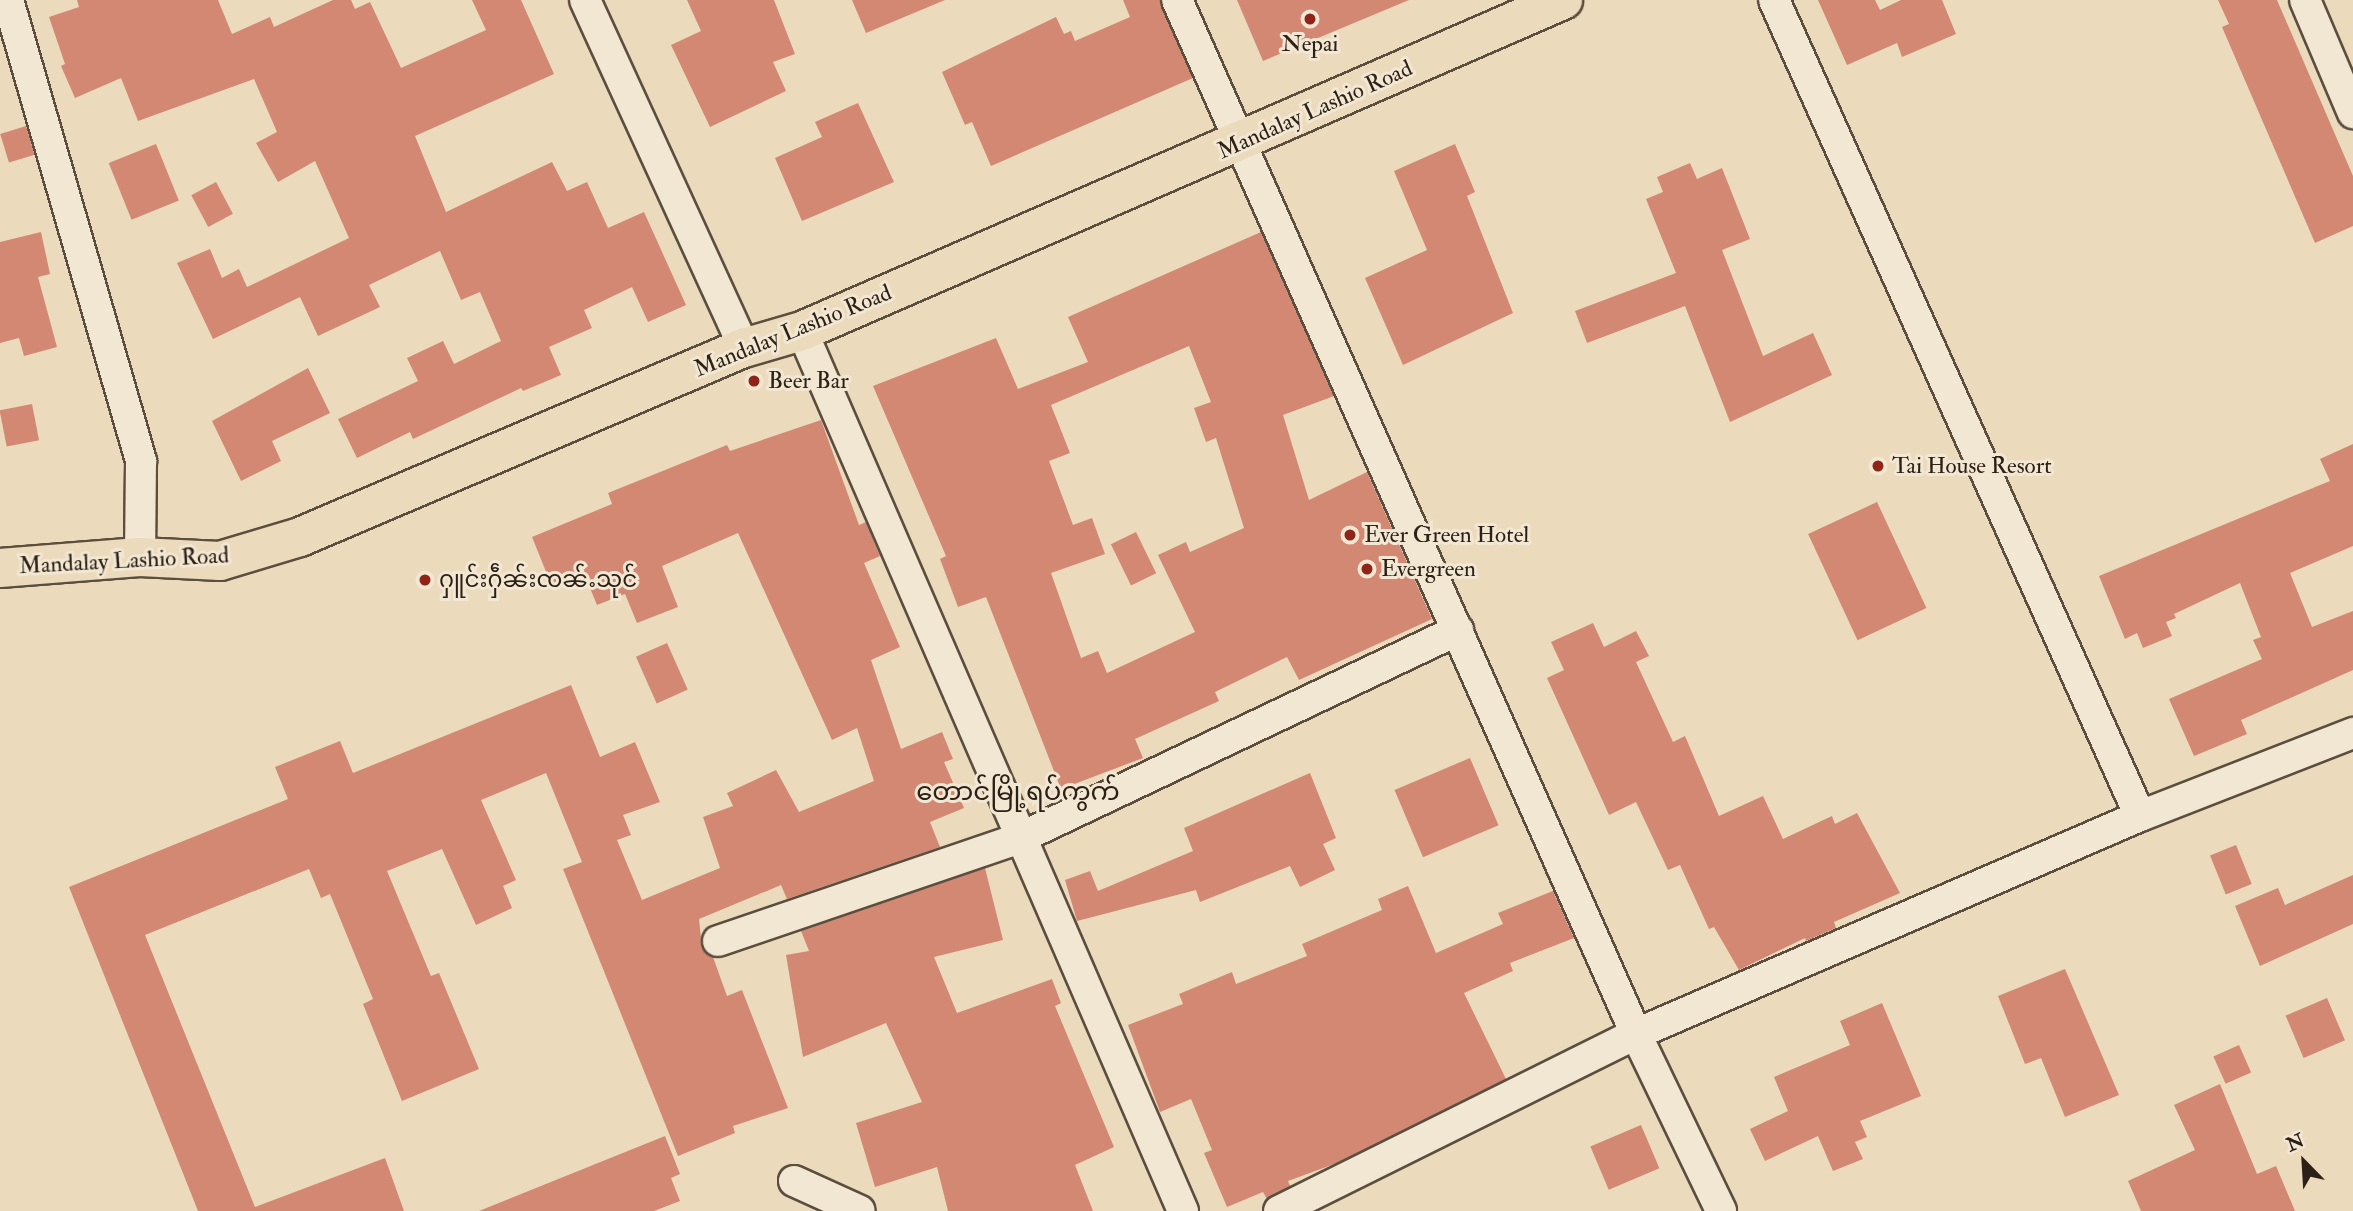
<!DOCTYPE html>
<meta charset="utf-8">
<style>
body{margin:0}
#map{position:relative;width:2353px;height:1211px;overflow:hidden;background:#ebdabb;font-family:"IM FELL Double Pica","Noto Sans Myanmar",serif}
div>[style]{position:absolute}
.building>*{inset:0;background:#d38874;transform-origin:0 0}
.roads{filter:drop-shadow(2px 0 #5c4e3f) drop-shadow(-2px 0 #5c4e3f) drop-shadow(0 2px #5c4e3f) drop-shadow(0 -2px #5c4e3f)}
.street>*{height:30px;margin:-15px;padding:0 15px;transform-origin:15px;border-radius:15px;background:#f2e7d3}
.highway>*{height:38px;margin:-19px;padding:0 19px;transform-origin:19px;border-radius:19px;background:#ebdabb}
.dots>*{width:19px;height:19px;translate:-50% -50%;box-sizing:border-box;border:4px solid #f2e7d3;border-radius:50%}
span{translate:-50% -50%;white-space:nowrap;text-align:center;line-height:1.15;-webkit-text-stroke:6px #f2e7d3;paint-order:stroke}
.poi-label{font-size:23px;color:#2d2016}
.left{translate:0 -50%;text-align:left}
.street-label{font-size:23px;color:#2d2016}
.quarter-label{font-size:26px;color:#2d2016}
.north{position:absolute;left:2269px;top:1127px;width:70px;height:70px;-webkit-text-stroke:5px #f2e7d3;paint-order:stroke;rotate:336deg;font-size:19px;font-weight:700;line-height:28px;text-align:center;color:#2d2016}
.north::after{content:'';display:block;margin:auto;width:24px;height:32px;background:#2d2016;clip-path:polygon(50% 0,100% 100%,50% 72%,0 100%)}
</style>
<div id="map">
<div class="building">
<div style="clip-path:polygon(77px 0,218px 0,232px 34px,270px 17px,274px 27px,333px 0,351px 0,355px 9px,370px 2px,401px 68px,486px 30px,472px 0,521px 0,554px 74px,415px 136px,446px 212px,552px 162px,567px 191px,587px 182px,608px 228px,644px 212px,686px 305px,648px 322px,632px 287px,584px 310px,592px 328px,549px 347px,561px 375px,523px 391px,521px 388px,413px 439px,410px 432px,357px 458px,338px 419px,418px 381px,407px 358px,443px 341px,454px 364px,501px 341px,480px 292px,461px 300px,440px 251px,369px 285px,380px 307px,318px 336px,300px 297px,213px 339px,177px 263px,210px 249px,222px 278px,239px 269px,247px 287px,349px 238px,315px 161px,278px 182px,256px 143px,277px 132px,254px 79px,138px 121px,121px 78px,75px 98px,61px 66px,65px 64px,49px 17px,79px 7px)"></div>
<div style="clip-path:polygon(687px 0,774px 0,795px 54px,773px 62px,786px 91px,710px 127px,671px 45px,701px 31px)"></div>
<div style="clip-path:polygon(852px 0,945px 0,866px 33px)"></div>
<div style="clip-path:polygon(1123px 0,1160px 0,1193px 78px,991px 166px,972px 122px,965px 125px,942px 72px,1056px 17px,1064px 34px,1071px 31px,1075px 41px,1130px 17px)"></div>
<div style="clip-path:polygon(1237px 0,1409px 0,1263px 61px)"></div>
<div style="clip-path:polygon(1818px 0,1875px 0,1880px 10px,1901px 0,1942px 0,1956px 34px,1902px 57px,1897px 43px,1847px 65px)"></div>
<div style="clip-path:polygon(2218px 0,2277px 0,2353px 176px,2353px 226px,2315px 243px,2222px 27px,2229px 24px)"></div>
<div style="clip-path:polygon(858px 103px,894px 182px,802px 221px,775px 158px,822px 137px,815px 122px)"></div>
<div style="left:26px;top:126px;width:30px;height:27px;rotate:73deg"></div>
<div style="left:156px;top:144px;width:61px;height:51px;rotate:68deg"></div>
<div style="clip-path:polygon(1455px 144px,1475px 192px,1467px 196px,1513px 313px,1403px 365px,1365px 278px,1427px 250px,1394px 171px)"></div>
<div style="clip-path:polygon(1690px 163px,1697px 179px,1722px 168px,1750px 239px,1722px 250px,1763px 356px,1813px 333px,1832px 375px,1730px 422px,1685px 306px,1587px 343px,1575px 311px,1676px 273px,1646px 199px,1663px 192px,1657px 177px)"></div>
<div style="left:216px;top:182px;width:36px;height:28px;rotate:62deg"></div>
<div style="clip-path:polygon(41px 232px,50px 274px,38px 277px,57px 347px,24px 356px,19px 338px,0 343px,0 242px)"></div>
<div style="clip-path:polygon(evenodd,1261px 232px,1334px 396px,1283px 415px,1309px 500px,1367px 472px,1432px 619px,1299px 680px,1287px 657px,1215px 692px,1219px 701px,1135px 739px,1143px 758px,1061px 789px,986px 597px,958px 607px,940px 559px,946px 556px,873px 386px,996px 338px,1018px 389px,1088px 362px,1068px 317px,1261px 232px,1189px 346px,1211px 402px,1194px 408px,1206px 442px,1216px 438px,1244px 528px,1190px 552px,1186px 542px,1158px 555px,1195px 632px,1107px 673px,1098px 651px,1081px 658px,1051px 573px,1105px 554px,1092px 518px,1073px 525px,1049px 461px,1070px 453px,1051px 405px,1189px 346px)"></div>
<div style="clip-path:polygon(308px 368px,330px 413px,272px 441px,281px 461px,241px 481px,212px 421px)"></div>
<div style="left:32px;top:404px;width:37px;height:33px;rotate:79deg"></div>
<div style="clip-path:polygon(821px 420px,859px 525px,866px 522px,880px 556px,864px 563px,900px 647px,871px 660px,901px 749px,942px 732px,953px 759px,944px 762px,964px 808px,930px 822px,940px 847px,787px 899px,781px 885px,699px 919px,702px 947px,713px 957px,727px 996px,742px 990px,788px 1108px,733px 1126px,735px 1133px,678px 1156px,563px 869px,582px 862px,546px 773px,481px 800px,516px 880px,503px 886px,512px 908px,476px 925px,442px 849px,387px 871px,431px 976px,439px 973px,479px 1069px,402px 1101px,363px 1004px,373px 999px,330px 894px,321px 898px,309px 869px,145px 935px,255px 1207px,385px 1158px,404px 1211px,198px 1211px,69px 887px,288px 799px,275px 767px,340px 741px,353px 773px,571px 685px,600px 757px,635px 742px,660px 802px,623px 815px,631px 835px,617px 840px,642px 900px,720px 868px,703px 817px,733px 806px,727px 793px,776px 770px,799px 812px,874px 781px,857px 728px,832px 740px,738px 533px,662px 566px,678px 607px,637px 623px,625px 594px,597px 605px,585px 576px,553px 589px,532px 537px,612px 504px,608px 493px,727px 445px,730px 451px)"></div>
<div style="clip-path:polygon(2353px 444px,2353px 546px,2290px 573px,2312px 627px,2353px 611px,2353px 670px,2241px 720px,2247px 734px,2194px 756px,2169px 699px,2262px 659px,2253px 640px,2261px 637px,2240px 583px,2174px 614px,2176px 618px,2166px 622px,2172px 636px,2143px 648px,2137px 633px,2125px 639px,2099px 576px,2330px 481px,2320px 459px)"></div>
<div style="left:1877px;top:502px;width:117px;height:76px;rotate:65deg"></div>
<div style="left:1136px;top:532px;width:46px;height:28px;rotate:64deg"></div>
<div style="clip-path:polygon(1593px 623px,1604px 647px,1636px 631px,1649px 656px,1636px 662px,1673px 742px,1685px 736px,1719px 816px,1763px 796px,1783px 839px,1832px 816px,1835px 824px,1857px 813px,1900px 893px,1834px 922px,1836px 928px,1806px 941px,1805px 938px,1739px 970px,1714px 927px,1709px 929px,1680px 865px,1668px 870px,1636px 802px,1609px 815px,1547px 678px,1564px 670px,1551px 642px)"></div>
<div style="left:667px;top:643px;width:51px;height:34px;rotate:66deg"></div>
<div style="left:1470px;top:758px;width:73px;height:82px;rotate:67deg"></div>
<div style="clip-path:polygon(1310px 773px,1336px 838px,1323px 844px,1335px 870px,1300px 887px,1290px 866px,1200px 902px,1196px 890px,1077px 921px,1065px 880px,1090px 871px,1098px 891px,1193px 851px,1184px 828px)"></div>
<div style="left:2236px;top:845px;width:42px;height:28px;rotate:68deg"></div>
<div style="clip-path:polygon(985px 868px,1003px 940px,934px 957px,957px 1013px,1052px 979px,1061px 1003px,1055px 1006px,1114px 1147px,1075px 1165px,1093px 1211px,948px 1211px,937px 1167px,875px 1187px,856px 1123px,922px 1102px,886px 1023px,803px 1057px,786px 955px,809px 951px,801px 931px)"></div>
<div style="clip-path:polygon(2353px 875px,2353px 924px,2260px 966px,2235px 906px,2278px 888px,2285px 905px)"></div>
<div style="clip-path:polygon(1408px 886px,1436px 953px,1503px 924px,1498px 913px,1553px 891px,1574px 938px,1510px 963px,1513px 971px,1464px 993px,1506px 1079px,1337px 1163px,1288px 1181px,1290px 1186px,1267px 1199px,1263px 1192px,1227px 1207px,1204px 1153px,1212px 1150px,1191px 1099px,1160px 1112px,1128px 1025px,1183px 1004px,1179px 994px,1232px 972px,1236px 984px,1307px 956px,1302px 944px,1382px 910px,1378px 899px)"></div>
<div style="clip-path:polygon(2065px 969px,2119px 1095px,2065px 1117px,2041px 1058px,2025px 1064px,1998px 996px)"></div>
<div style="left:2327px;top:998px;width:46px;height:45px;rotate:67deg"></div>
<div style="clip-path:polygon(1882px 1003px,1921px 1096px,1860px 1121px,1867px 1137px,1855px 1142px,1863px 1159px,1833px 1171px,1818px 1136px,1765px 1161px,1750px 1129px,1788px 1111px,1774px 1077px,1850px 1045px,1840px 1021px)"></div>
<div style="left:2239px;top:1045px;width:30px;height:28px;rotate:66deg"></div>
<div style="clip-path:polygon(2220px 1084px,2257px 1174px,2276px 1166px,2295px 1211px,2141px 1211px,2128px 1181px,2195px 1150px,2174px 1105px)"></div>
<div style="left:1641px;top:1125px;width:47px;height:55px;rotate:67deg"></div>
<div style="clip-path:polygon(665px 1136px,680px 1174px,671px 1178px,680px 1201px,654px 1211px,479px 1211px)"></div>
</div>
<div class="roads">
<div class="street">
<div style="left:8px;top:0;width:480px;rotate:73.9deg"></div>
<div style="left:141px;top:461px;width:96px;rotate:90.6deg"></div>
<div style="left:585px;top:0;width:383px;rotate:65.4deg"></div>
<div style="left:1177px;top:0;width:1131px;rotate:66.06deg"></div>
<div style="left:1636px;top:1034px;width:196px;rotate:64.3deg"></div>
<div style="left:1774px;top:0;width:894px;rotate:65.84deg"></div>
<div style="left:2305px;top:0;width:123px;rotate:67deg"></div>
<div style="left:802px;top:331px;width:959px;rotate:66.59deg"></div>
<div style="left:718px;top:941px;width:319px;rotate:-18.8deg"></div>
<div style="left:1020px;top:838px;width:485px;rotate:-25.4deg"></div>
<div style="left:794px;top:1181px;width:72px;rotate:24.4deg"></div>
<div style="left:1279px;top:1211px;width:398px;rotate:-26.4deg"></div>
<div style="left:1636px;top:1034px;width:549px;rotate:-23.39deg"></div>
<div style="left:2140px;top:816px;width:229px;rotate:-21.3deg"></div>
</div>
<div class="highway">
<div style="left:0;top:568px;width:140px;rotate:-4.5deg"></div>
<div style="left:140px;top:557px;width:80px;rotate:2.9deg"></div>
<div style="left:220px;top:561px;width:84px;rotate:-16.7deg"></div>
<div style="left:300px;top:537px;width:483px;rotate:-23.1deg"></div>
<div style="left:744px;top:348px;width:60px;rotate:-16.3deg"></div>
<div style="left:802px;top:331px;width:830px;rotate:-23.51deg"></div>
</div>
</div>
<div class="dots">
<div style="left:1310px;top:19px;background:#8f2418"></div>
<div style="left:754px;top:381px;background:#8f2418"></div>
<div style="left:1878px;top:466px;background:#8f2418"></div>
<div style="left:1350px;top:535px;background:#8f2418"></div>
<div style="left:1367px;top:569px;background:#8f2418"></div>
<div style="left:425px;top:580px;background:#8f2418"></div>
</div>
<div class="poi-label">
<span style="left:1310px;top:44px">Nepai</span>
<span class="left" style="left:768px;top:381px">Beer Bar</span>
<span class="left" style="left:1892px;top:466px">Tai House Resort</span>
<span class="left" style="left:1364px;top:535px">Ever Green Hotel</span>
<span class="left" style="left:1381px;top:569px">Evergreen</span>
<span class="left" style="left:439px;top:580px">ႁူင်းႁဵၼ်းၸၼ်ႉသုင်</span>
</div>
<div class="street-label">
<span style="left:1315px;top:110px;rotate:-24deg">Mandalay Lashio Road</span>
<span style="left:793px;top:331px;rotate:-22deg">Mandalay Lashio Road</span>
<span style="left:124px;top:561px;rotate:-3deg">Mandalay Lashio Road</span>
</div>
<div class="quarter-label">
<span style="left:1018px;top:793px">တောင်မြို့ရပ်ကွက်</span>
</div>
<div class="north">N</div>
</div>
